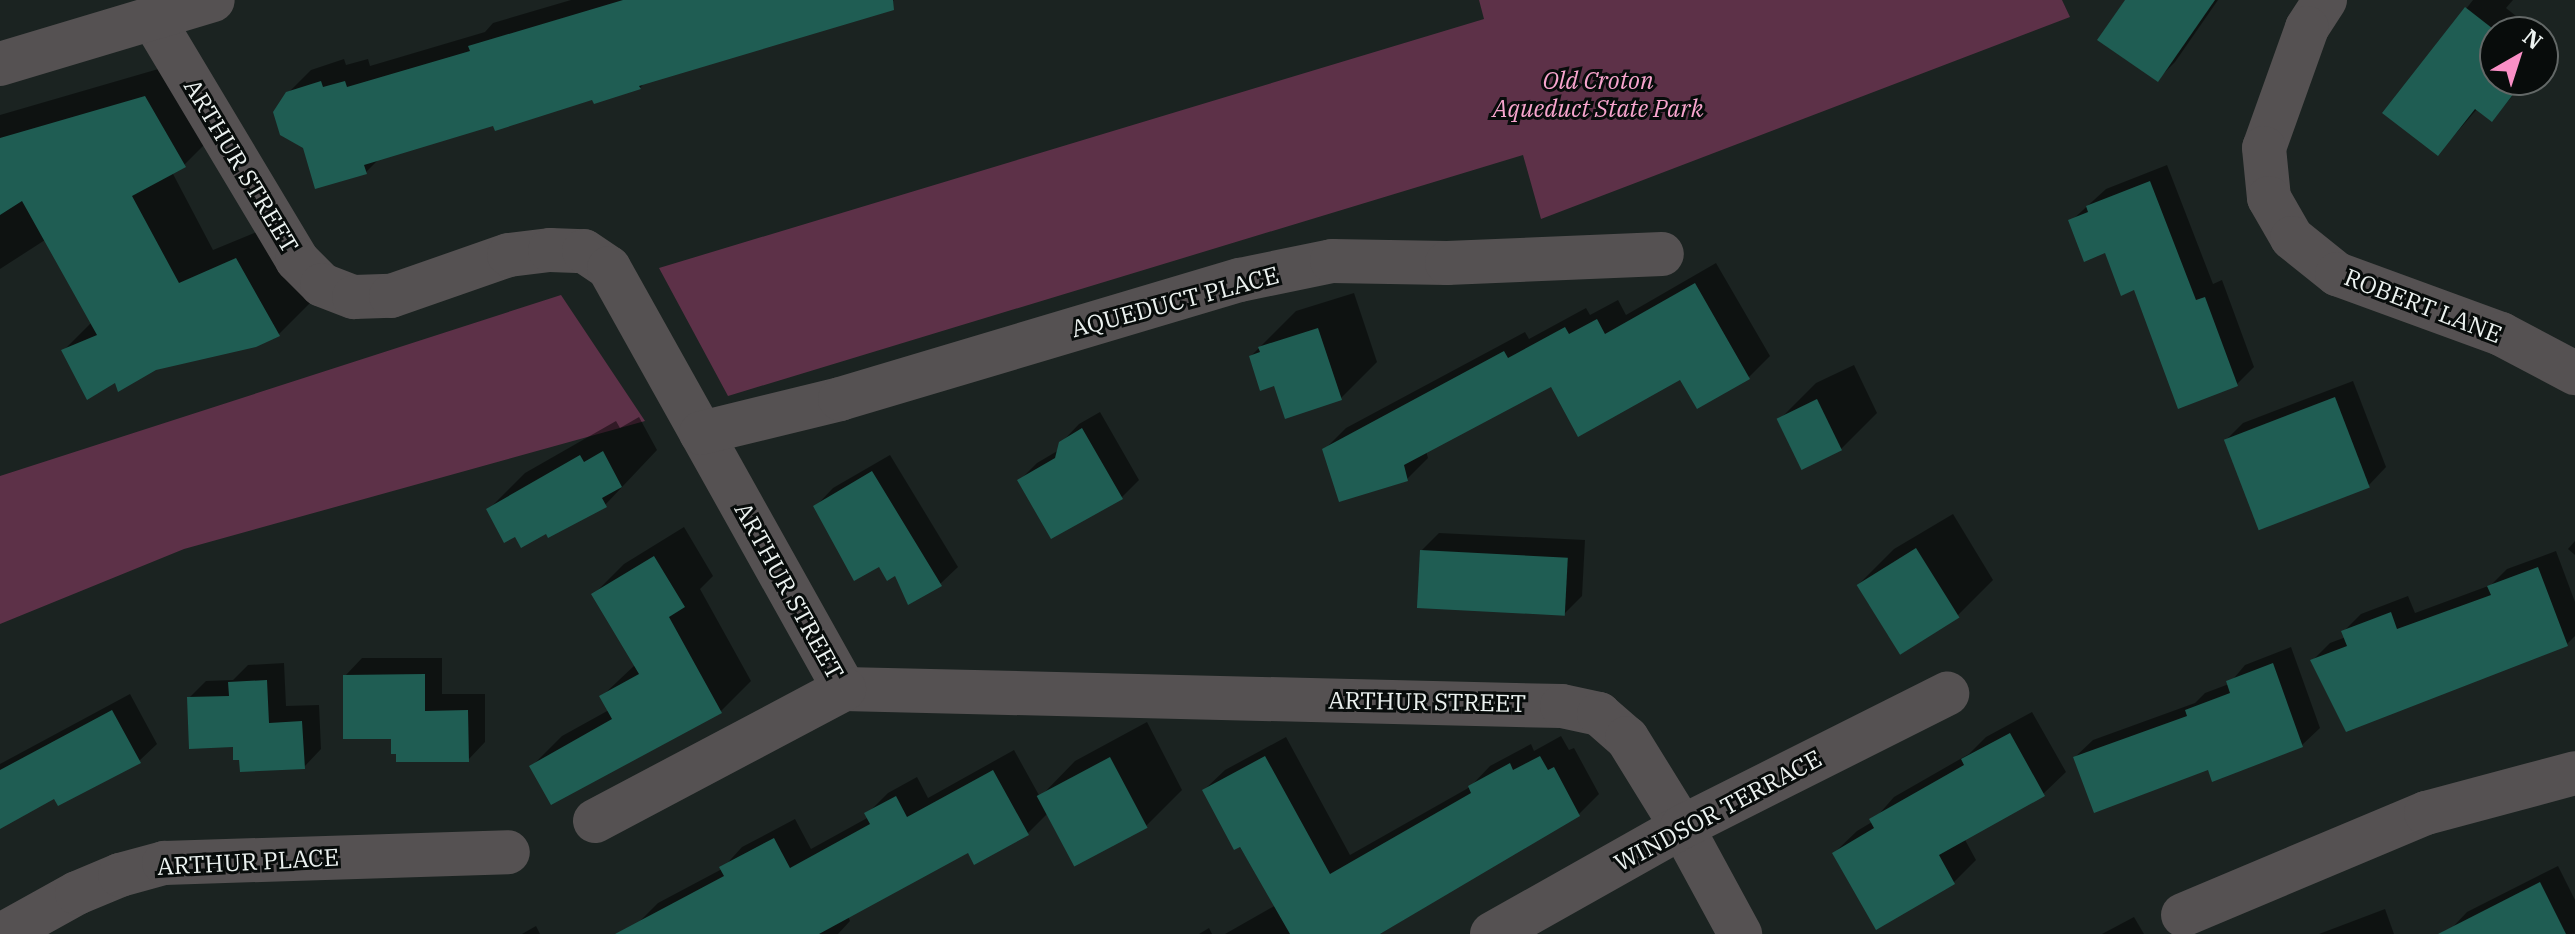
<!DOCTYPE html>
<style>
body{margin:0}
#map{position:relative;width:2575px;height:934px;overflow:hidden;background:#1b2321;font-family:"IBM Plex Serif",serif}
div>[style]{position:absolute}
.green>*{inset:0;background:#5d3148}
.shadow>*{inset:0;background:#0007}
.building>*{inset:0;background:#1f5d53;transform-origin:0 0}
.minor>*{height:44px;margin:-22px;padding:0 22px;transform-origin:22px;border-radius:22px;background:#555152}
.tertiary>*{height:44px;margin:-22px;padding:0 22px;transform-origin:22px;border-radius:22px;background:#555152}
span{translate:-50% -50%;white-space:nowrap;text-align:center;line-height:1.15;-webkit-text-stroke:6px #080c0b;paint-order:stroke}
.park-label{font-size:24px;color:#f8a5ce;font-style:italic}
.street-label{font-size:24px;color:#ecf2f0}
.north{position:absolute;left:2479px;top:16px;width:80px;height:80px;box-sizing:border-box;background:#080c0b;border:2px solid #636867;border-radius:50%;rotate:39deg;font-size:22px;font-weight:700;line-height:32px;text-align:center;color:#ecf2f0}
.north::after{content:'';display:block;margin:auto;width:28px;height:36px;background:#fa8fc6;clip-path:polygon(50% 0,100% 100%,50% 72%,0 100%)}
</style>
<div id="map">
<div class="green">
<div style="clip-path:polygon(1479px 0,2062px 0,2070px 17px,1541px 219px,1523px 155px,728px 396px,659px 268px,1484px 19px)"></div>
<div style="clip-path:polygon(561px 295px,645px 421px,184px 549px,0 624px,0 476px)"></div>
</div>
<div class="shadow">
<div style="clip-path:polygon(571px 0,894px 0,885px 9px,645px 82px,640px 88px,495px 123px,380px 158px,366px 172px,287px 94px,311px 70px,344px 59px,346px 65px,368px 59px,370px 66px,485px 32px,493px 23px)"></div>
<div style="clip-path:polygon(2129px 0,2218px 0,2175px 62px,2158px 79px)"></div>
<div style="clip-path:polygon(2473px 0,2513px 0,2506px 8px,2536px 32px,2495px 32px,2495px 80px,2526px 80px,2492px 120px,2478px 108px,2438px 154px,2385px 112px)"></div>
<div style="clip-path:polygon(2543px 37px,2553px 45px,2543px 58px)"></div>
<div style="clip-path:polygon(179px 63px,218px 131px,184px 165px,172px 172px,213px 250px,271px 226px,313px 300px,279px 334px,117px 380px,64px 350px,92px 322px,45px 240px,0 269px,0 115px)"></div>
<div style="clip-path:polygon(2167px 165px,2213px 284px,2222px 280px,2254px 367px,2237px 384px,2136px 288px,2106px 250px,2071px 221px,2106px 189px)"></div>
<div style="clip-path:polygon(1716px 263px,1770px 356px,1749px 377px,1552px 384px,1426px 451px,1428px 458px,1407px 479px,1325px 449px,1346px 428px,1525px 332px,1529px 339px,1586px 308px,1590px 315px,1618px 300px,1626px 315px)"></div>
<div style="clip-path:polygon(1354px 293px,1377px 362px,1341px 398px,1275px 384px,1251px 356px,1296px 311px)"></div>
<div style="clip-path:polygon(1854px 365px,1877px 413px,1841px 449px,1780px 419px,1816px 383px)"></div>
<div style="clip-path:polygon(2353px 381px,2386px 467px,2369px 485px,2226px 440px,2243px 423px)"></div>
<div style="clip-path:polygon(1100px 412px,1139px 480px,1122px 497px,1020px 480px,1037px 463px,1059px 450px,1061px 443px,1079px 424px)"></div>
<div style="clip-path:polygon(639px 417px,657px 450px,605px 505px,547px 532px,516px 534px,489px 509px,525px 473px,616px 421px,620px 428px)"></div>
<div style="clip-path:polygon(890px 455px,958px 567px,940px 584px,896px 573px,880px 564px,816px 506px,833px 488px)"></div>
<div style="clip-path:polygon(1953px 514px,1993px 580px,1957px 616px,1858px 585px,1894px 549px)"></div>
<div style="clip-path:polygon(684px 527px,713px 576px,700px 589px,751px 681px,721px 711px,532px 766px,562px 736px,609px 710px,601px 697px,636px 664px,594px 594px,624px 564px)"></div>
<div style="clip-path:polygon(1439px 533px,1585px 540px,1582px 596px,1564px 614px,1422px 550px)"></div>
<div style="clip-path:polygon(2575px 541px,2575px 555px,2568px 549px)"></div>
<div style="clip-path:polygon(2556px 551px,2575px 602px,2575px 636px,2567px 644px,2312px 661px,2330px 643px,2346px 637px,2343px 632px,2361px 614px,2408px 596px,2415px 613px,2491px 585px,2507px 569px)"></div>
<div style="clip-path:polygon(2291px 647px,2320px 728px,2302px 745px,2209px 768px,2075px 757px,2093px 740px,2195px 703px,2205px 693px,2229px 684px,2245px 665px)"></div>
<div style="clip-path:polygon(362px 658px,442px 658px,442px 694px,485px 694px,485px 742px,468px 760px,398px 751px,393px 737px,345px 676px)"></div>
<div style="clip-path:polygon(284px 663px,286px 706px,319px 705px,321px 749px,304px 767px,235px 745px,189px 698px,206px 681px,233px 680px,248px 665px)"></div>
<div style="clip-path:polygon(130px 694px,157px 744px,139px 761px,55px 796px,0 827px,0 764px)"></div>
<div style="clip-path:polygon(2032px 712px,2066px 772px,2043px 794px,1964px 838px,1976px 860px,1954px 882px,1877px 927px,1834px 853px,1857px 831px,1872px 822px,1894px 797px,1969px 754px,1986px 737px)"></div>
<div style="clip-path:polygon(1147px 722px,1182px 790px,1146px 826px,1048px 813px,1028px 833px,969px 851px,848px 916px,850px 921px,838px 934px,636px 934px,637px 924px,658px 903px,722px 869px,742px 847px,795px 819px,811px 849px,869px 817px,867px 814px,888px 793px,917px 777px,928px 798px,1014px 750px,1040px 797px,1075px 761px)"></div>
<div style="clip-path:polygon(1561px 736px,1569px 750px,1574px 748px,1599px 794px,1579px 814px,1380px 934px,1225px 934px,1276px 905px,1204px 790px,1225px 770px,1286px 737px,1350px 855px,1470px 787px,1490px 766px,1531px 744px,1534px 751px)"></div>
<div style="clip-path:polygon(2558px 866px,2575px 900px,2575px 934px,2452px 934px,2450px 930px,2467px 912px)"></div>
<div style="clip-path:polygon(2385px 909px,2394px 934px,2319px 934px)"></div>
<div style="clip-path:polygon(2134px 917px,2144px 934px,2102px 934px)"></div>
<div style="clip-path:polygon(536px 926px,540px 934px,522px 934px)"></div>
<div style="clip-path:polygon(1209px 928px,1212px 934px,1199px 934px)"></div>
</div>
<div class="building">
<div style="clip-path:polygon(623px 0,893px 0,894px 10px,639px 86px,641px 89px,594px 104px,592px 100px,495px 131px,493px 126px,364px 165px,367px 174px,315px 189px,303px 148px,280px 135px,273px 112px,286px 92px,321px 81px,323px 87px,345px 81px,347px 87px,470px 51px,468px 46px)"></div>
<div style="clip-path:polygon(2125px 0,2215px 0,2158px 82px,2097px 40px)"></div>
<div style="clip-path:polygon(2465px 7px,2497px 32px,2495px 80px,2524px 80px,2492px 122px,2475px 109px,2438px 156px,2382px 113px)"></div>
<div style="clip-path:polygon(145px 96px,186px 167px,132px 196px,179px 283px,236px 258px,280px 336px,256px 347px,156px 370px,118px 392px,115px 383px,87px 400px,61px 350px,97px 335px,22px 201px,0 215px,0 138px)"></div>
<div style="clip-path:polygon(2150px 181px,2196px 300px,2205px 297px,2238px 386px,2178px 409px,2134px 290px,2121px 296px,2105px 253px,2084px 262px,2068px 220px,2088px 212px,2086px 206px)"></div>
<div style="clip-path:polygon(1695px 283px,1750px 379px,1697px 409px,1680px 380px,1578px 437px,1551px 387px,1404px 465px,1408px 481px,1339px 502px,1322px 449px,1504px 351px,1508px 358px,1565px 327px,1569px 334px,1597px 319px,1605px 334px)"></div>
<div style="clip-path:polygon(1318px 328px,1342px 400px,1285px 419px,1274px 386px,1260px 391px,1249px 356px,1260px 352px,1258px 347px)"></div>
<div style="left:2335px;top:397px;width:97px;height:119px;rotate:69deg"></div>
<div style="left:1817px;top:399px;width:57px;height:45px;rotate:64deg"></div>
<div style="clip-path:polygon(1082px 428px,1123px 499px,1051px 539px,1017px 480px,1055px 458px,1059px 442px)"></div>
<div style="clip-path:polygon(603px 451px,622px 487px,602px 498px,607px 507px,548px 538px,546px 534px,521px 548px,515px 537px,504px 543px,486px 509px,580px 455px,584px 462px)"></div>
<div style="clip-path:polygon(872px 471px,942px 586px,908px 605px,895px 576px,887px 581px,879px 567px,854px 581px,813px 506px)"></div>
<div style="left:1916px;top:548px;width:82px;height:70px;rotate:58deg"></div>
<div style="left:1420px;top:550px;width:148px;height:58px;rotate:3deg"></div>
<div style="clip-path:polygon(654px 556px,685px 607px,669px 617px,722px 713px,551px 805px,529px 766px,612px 719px,599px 696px,639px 674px,591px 594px)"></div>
<div style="clip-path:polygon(2538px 567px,2568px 646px,2346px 732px,2310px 660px,2347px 646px,2341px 631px,2391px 612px,2397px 629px,2491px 595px,2487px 586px)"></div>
<div style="clip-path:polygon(2273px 663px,2303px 747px,2212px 782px,2208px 770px,2094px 813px,2073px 757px,2187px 716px,2185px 710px,2230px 693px,2226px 681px)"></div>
<div style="clip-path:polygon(425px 674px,425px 711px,468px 710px,469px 762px,396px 762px,396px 754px,391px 754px,391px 739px,343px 739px,343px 675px)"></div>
<div style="clip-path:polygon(267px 680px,269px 723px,302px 721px,305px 769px,240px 772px,239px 760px,233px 760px,233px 747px,189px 749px,187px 697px,229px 696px,228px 682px)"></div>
<div style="clip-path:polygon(112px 710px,141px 763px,58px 806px,54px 799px,0 829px,0 770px)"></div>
<div style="clip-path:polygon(2010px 733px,2045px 796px,1939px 855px,1955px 884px,1876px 930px,1832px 853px,1874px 828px,1869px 819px,1964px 765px,1961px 759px)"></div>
<div style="clip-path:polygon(1265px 756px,1330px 874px,1471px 793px,1468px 786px,1510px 763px,1513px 770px,1540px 756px,1548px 770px,1554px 767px,1580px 816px,1380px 934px,1290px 934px,1240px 847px,1234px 850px,1202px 790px)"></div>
<div style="left:1110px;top:757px;width:80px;height:83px;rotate:62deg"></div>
<div style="clip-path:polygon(993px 770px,1029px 835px,974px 865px,968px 853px,819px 934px,615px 934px,724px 876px,719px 867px,774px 838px,790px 868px,870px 824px,864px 813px,896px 796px,907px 817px)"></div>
<div style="clip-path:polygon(2540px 882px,2566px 934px,2438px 934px)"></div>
</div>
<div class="minor">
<div style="left:2325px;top:0;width:33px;rotate:123deg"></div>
<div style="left:2307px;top:28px;width:127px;rotate:109.7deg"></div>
<div style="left:2264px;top:148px;width:50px;rotate:84.3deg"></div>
<div style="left:2269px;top:198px;width:46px;rotate:60.1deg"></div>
<div style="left:2292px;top:238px;width:58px;rotate:38.7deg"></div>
<div style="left:2337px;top:274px;width:175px;rotate:20.1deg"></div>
<div style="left:2501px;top:334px;width:84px;rotate:27.8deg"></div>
<div style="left:153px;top:19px;width:281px;rotate:59.1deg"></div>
<div style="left:297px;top:260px;width:35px;rotate:45deg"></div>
<div style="left:322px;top:285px;width:34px;rotate:21deg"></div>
<div style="left:354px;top:297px;width:37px;rotate:-2deg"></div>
<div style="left:391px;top:296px;width:125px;rotate:-19.2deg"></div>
<div style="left:509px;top:255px;width:41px;rotate:-7deg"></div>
<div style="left:550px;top:250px;width:34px;rotate:2deg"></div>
<div style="left:584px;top:251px;width:30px;rotate:34deg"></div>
<div style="left:609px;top:268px;width:482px;rotate:60.8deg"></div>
<div style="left:844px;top:689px;width:718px;rotate:1.36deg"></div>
<div style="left:1562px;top:706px;width:38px;rotate:12deg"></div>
<div style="left:1599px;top:714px;width:37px;rotate:41deg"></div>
<div style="left:1627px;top:738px;width:105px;rotate:58.3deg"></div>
<div style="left:1682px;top:827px;width:122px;rotate:61.5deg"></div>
<div style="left:701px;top:433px;width:143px;rotate:-13.7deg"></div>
<div style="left:840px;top:399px;width:417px;rotate:-16.6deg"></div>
<div style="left:1240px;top:280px;width:94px;rotate:-11.7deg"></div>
<div style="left:1332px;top:261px;width:115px;rotate:1deg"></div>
<div style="left:1447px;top:263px;width:215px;rotate:-2.4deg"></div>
<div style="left:595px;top:821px;width:282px;rotate:-27.9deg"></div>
<div style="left:2183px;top:915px;width:264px;rotate:-22.8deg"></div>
<div style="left:2426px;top:813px;width:154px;rotate:-15deg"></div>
<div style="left:3px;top:934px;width:85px;rotate:-29deg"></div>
<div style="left:77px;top:893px;width:47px;rotate:-22.7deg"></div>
<div style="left:120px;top:875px;width:46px;rotate:-15.3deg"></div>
<div style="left:164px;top:863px;width:344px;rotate:-1.8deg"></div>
<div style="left:1492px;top:934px;width:218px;rotate:-29.4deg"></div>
<div style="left:1682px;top:827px;width:297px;rotate:-26.7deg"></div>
</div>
<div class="tertiary">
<div style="left:0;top:64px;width:222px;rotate:-16.7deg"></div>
</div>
<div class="park-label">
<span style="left:1598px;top:95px">Old Croton<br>Aqueduct State Park</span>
</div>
<div class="street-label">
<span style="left:241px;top:166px;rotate:59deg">ARTHUR STREET</span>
<span style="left:1175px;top:302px;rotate:-15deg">AQUEDUCT PLACE</span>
<span style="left:2423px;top:306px;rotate:21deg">ROBERT LANE</span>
<span style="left:789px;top:591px;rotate:61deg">ARTHUR STREET</span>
<span style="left:1427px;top:702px;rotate:1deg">ARTHUR STREET</span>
<span style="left:1718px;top:811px;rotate:-28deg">WINDSOR TERRACE</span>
<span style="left:248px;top:862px;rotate:-3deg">ARTHUR PLACE</span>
</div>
<div class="north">N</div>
</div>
